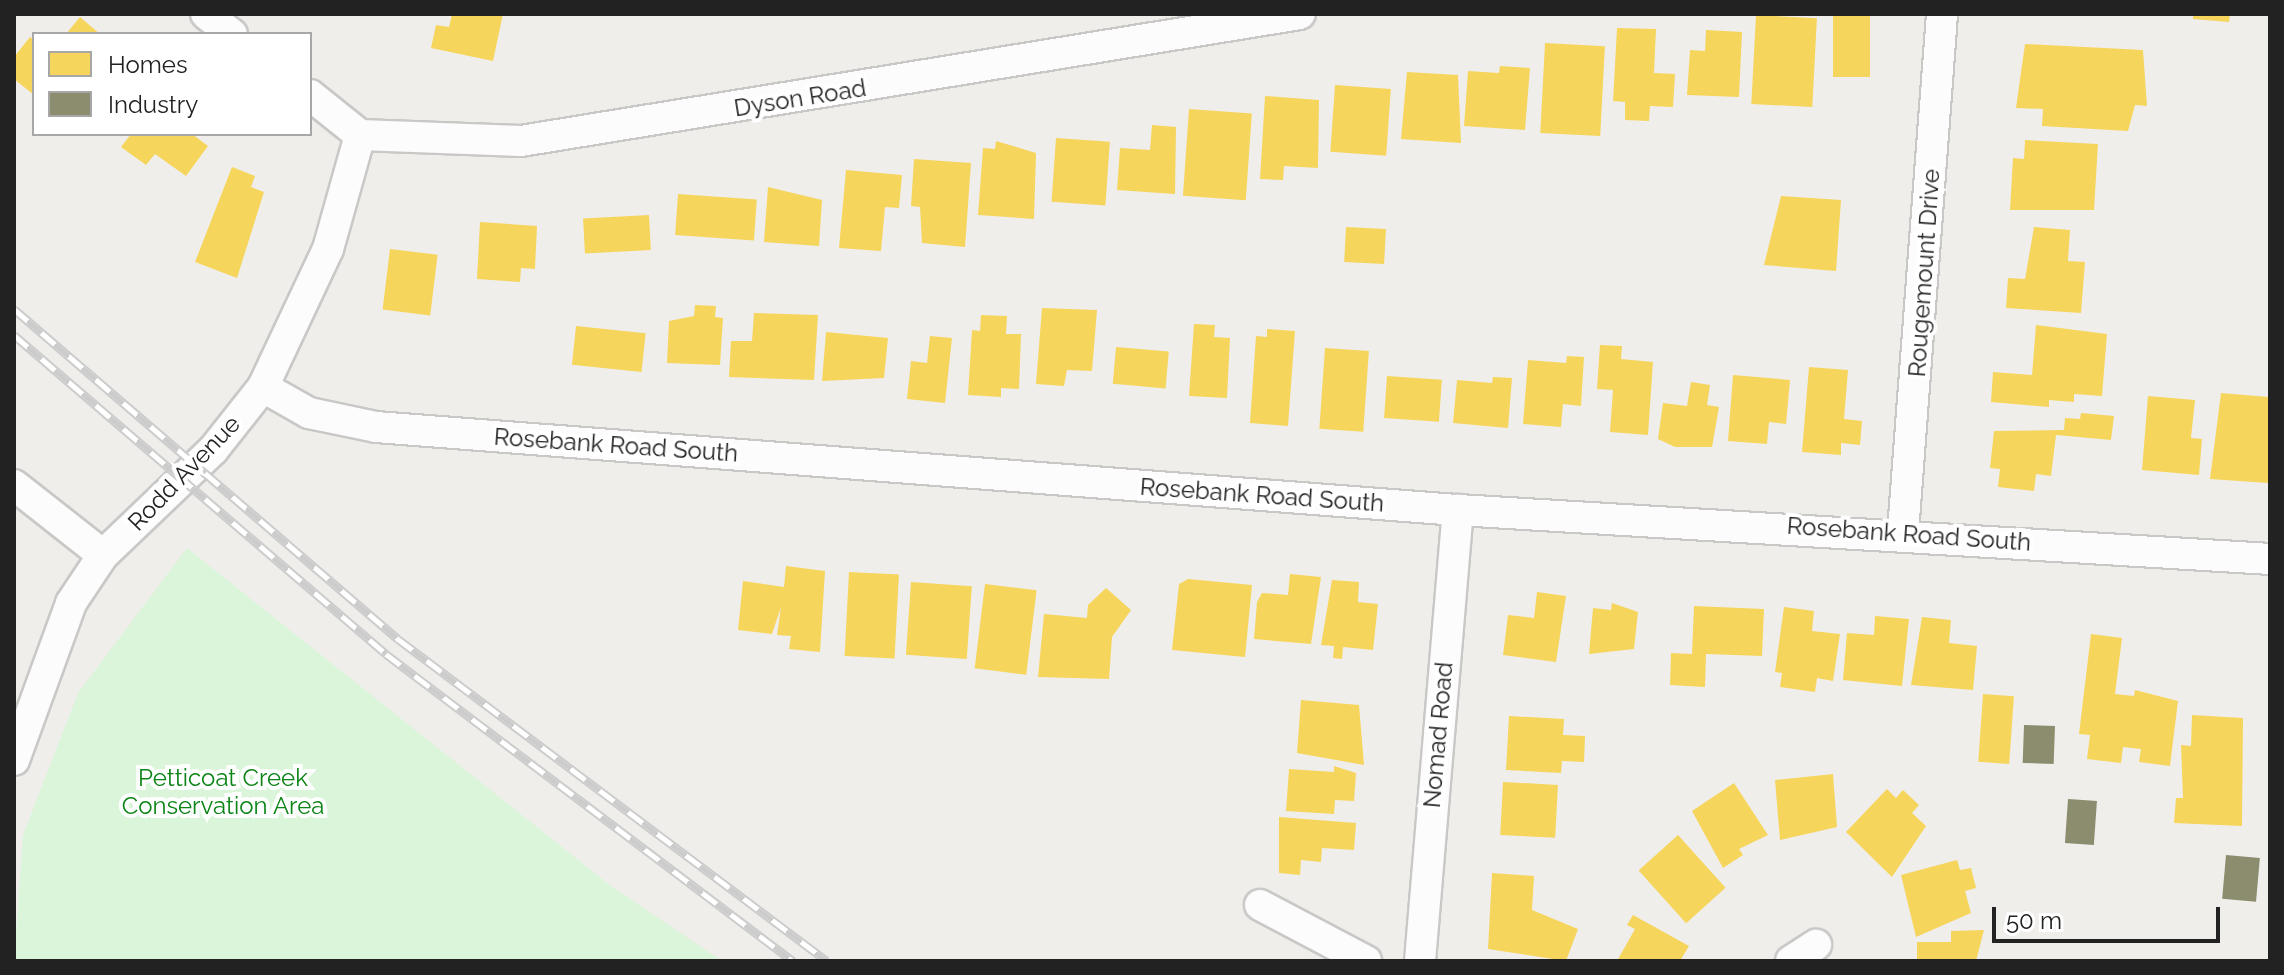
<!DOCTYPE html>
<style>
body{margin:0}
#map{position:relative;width:2284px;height:975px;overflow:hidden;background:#f0eeeb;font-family:Raleway,sans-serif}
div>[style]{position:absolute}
.park>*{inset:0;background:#daf5da}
.homes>*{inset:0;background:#f6d55c;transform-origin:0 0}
.industry>*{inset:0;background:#8c8c6e;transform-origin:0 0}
.roads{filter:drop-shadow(2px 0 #c9c8c7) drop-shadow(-2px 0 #c9c8c7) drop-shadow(0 2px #c9c8c7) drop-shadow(0 -2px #c9c8c7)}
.minor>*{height:30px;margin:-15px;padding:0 15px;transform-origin:15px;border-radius:15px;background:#fdfcfc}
.rail>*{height:9px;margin-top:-4.5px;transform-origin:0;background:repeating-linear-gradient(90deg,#fff 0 18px,#ccc 0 36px);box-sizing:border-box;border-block:2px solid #ccc}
span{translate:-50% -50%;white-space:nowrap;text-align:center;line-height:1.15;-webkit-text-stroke:8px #fff;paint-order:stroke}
.street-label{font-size:24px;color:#222}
.park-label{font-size:24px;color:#0c8416}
.frame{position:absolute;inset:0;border:16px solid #222;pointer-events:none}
.legend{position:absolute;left:32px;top:32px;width:280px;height:104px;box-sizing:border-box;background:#fff;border:2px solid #a7a7a7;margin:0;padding:10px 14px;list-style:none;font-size:24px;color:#222}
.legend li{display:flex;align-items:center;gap:16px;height:40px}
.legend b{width:40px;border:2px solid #a7a7a7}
.scale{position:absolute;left:1992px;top:907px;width:228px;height:36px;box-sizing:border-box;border:4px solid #222;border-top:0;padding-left:10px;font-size:24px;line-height:28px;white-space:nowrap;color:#222;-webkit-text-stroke:6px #fff;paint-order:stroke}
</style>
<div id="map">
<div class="park">
<div style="clip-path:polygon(187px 548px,611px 886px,722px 961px,14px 961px,23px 835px,78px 693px)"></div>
</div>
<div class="homes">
<div style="clip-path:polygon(452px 14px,503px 14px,493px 61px,431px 48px,436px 25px,449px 27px)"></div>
<div style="left:1833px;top:14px;width:37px;height:63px"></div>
<div style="clip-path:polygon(2193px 14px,2230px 14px,2229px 22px,2193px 19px)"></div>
<div style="left:1756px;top:15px;width:61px;height:89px;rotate:3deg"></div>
<div style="clip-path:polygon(80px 17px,100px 34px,66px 34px)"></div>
<div style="clip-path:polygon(1617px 28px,1656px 29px,1654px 73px,1675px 74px,1673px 107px,1650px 106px,1649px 121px,1625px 120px,1625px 102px,1613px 101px)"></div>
<div style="clip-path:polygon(1706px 30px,1742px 32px,1739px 97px,1687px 95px,1690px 50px,1705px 51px)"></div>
<div style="clip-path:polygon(30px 37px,34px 40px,34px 95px,14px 79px,14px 57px)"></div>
<div style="left:1545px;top:43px;width:60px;height:90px;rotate:3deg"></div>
<div style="clip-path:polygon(2025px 44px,2143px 50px,2147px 106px,2135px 105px,2128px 131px,2042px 126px,2043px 109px,2016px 108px)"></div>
<div style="clip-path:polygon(1500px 66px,1530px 68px,1525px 130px,1464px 126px,1468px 71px,1499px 73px)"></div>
<div style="clip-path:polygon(1407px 72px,1458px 75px,1461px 143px,1401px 139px)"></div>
<div style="left:1335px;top:85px;width:56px;height:67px;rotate:4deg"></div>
<div style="clip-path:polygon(1265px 96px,1319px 100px,1318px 168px,1284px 166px,1283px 180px,1260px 179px)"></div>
<div style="left:1189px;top:109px;width:63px;height:87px;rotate:4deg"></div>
<div style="clip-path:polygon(1152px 125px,1176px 127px,1175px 194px,1117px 190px,1120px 148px,1150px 150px)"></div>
<div style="clip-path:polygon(131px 134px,192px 134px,208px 146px,186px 176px,155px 154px,146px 165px,121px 147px)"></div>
<div style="left:1056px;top:138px;width:54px;height:64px;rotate:4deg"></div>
<div style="clip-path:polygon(2025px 140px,2098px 144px,2094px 210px,2010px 210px,2013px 158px,2024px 159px)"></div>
<div style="clip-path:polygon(996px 141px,1036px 153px,1034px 219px,978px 215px,983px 148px,995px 149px)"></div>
<div style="clip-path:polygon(914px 159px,971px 163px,965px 247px,922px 243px,920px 207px,911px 206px)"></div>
<div style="clip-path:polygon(232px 167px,255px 176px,251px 187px,264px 192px,237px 278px,195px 262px)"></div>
<div style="clip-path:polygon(846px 170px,902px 175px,899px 208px,885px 207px,881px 251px,839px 248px)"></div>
<div style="clip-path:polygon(768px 187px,822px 200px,819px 246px,764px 242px)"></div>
<div style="left:678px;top:194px;width:79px;height:41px;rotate:4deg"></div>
<div style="clip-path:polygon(1781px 196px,1841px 200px,1836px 271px,1764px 265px)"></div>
<div style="left:649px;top:215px;width:35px;height:66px;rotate:87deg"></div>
<div style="clip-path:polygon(480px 222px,537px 226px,535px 269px,521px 268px,520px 282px,477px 279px)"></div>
<div style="left:1346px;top:227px;width:40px;height:35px;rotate:3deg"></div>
<div style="clip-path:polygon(2034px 227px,2070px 230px,2068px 261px,2085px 262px,2081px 313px,2006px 308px,2008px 278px,2025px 279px)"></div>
<div style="left:390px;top:249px;width:48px;height:61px;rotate:7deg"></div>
<div style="clip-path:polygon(695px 305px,716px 306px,715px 317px,723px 318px,720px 365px,667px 363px,669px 321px,694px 316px)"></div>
<div style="clip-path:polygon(1042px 308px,1097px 310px,1092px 371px,1067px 370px,1064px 386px,1036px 384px)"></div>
<div style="clip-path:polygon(754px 313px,818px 315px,814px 380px,729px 377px,731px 341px,752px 341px)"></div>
<div style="clip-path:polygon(981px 315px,1007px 316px,1006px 334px,1021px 334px,1019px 389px,1001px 388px,1001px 397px,968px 395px,972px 330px,980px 331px)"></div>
<div style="clip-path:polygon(1194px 324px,1215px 325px,1214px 337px,1230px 338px,1227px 398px,1189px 396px)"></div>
<div style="clip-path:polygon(2036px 325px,2107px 334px,2102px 396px,2074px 394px,2074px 402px,2049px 400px,2049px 407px,1991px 402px,1993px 372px,2032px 375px)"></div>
<div style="left:576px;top:326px;width:70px;height:39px;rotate:6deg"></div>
<div style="clip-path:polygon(1267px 329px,1295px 331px,1288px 426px,1250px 423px,1256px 336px,1267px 337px)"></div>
<div style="clip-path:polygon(826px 332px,888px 338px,884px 378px,822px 381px)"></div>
<div style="clip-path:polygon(930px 336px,952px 338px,945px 403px,907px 399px,911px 361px,927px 363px)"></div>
<div style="clip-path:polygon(1600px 345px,1622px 346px,1621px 359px,1653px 362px,1648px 435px,1610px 432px,1613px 390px,1597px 389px)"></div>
<div style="left:1116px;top:347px;width:53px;height:37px;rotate:5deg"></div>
<div style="left:1325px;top:348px;width:44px;height:81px;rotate:4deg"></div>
<div style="clip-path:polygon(1567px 356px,1584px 357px,1581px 406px,1563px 404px,1561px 427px,1523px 424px,1528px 360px,1566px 363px)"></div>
<div style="clip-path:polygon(1809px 367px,1848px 370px,1844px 419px,1862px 421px,1860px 445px,1841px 443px,1841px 455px,1802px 452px)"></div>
<div style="clip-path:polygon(1733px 375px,1790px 380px,1786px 424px,1769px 422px,1767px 444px,1728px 441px)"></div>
<div style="left:1387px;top:376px;width:55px;height:42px;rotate:4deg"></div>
<div style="clip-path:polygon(1493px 377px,1512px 378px,1508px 428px,1453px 423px,1457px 380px,1492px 383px)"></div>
<div style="clip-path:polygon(1691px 382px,1710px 385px,1707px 405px,1719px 407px,1712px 447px,1675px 447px,1658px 439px,1663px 403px,1687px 406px)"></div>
<div style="clip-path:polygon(2221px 393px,2269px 397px,2268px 483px,2210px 479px)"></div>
<div style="clip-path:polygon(2148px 396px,2195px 400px,2191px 438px,2202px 439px,2199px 475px,2142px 470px)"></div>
<div style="clip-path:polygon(2081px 413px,2114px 416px,2111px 440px,2056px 435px,2051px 476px,2036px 474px,2034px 491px,1998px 487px,2000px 469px,1990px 468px,1994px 431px,2064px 430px,2065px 418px,2080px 419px)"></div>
<div style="clip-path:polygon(786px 566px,825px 571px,820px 652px,789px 649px,791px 636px,777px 635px,781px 607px,772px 634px,738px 630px,743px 581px,784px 587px)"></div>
<div style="left:849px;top:572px;width:50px;height:84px;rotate:3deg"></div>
<div style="clip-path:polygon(1290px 574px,1321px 577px,1311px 644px,1254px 639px,1257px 602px,1262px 593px,1288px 595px)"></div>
<div style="clip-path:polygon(1188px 579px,1252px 585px,1245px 657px,1172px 650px,1179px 584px)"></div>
<div style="clip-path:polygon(1332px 580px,1359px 582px,1358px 602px,1378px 604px,1373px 650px,1343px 647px,1342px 659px,1333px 658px,1334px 646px,1321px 645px)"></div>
<div style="left:911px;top:582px;width:61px;height:73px;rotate:4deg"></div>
<div style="left:985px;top:584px;width:52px;height:85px;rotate:7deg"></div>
<div style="clip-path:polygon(1106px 588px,1131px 610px,1112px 637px,1109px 679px,1038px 677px,1044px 614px,1087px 618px,1088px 605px)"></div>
<div style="clip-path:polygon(1537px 592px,1566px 596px,1556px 662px,1503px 655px,1508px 615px,1534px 618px)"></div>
<div style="clip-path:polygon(1612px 603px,1638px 612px,1634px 649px,1589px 654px,1593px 608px,1611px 610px)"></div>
<div style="clip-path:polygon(1694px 606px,1764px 609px,1762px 656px,1706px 654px,1705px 687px,1670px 685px,1671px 653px,1692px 654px)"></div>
<div style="clip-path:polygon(1784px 607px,1814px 611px,1812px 631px,1840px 634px,1833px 681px,1817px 678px,1815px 692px,1780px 687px,1782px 673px,1775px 672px)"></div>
<div style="clip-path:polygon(1875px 616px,1909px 619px,1902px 686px,1843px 680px,1847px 633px,1874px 635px)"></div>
<div style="clip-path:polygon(1922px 617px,1951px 620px,1949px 643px,1977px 646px,1973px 690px,1911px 685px)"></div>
<div style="clip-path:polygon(2091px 634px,2122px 638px,2115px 694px,2134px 696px,2135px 690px,2178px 701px,2170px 766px,2139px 762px,2141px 749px,2123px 747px,2121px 763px,2087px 759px,2090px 735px,2079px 734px)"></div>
<div style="left:1983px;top:694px;width:31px;height:68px;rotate:4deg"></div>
<div style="clip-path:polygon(1301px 700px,1359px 705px,1364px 765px,1297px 753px)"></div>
<div style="clip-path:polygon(2192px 715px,2243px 718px,2242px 826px,2174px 823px,2176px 798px,2183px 798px,2181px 745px,2191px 746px)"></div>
<div style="clip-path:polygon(1509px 716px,1564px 719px,1563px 735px,1585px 736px,1584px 762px,1562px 761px,1561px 773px,1506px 770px)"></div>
<div style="clip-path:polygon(1334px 766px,1356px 773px,1354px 801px,1335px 800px,1334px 814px,1286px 811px,1289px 769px,1334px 772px)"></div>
<div style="clip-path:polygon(1833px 774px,1837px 827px,1780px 840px,1775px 780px)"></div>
<div style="left:1503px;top:782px;width:55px;height:53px;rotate:3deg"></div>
<div style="clip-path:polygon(1734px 783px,1768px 835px,1739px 849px,1743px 855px,1723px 868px,1692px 811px)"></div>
<div style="clip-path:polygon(1887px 789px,1896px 798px,1903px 790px,1919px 805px,1912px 813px,1926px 826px,1892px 877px,1846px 832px)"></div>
<div style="clip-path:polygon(1279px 817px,1356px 823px,1354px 850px,1322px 848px,1321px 862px,1301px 860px,1300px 875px,1279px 873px)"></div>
<div style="left:1678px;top:835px;width:71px;height:53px;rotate:48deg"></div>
<div style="clip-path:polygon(1957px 860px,1960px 870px,1971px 868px,1976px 888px,1965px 891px,1971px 913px,1916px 937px,1901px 875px)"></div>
<div style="clip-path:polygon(1492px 873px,1534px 876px,1532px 910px,1578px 929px,1566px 961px,1488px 949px)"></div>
<div style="clip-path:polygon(1633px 915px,1689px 946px,1680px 961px,1617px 961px,1635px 929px,1627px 925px)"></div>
<div style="clip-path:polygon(1984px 930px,1976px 961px,1917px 961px,1917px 942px,1951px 942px,1951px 931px)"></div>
</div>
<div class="industry">
<div style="left:2024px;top:725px;width:31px;height:38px;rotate:2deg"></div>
<div style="left:2068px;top:799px;width:29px;height:44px;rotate:4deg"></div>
<div style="left:2226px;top:855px;width:34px;height:44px;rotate:5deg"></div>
</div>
<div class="roads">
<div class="minor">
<div style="left:206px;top:14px;width:33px;rotate:38deg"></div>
<div style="left:310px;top:95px;width:64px;rotate:38.7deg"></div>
<div style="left:360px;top:135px;width:161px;rotate:2.1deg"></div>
<div style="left:521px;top:141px;width:789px;rotate:-9.26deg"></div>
<div style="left:263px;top:387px;width:53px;rotate:29.5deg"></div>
<div style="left:309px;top:413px;width:68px;rotate:11.8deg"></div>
<div style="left:376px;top:427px;width:1085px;rotate:4.39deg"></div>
<div style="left:1458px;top:510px;width:813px;rotate:3.45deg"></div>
<div style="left:14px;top:485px;width:113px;rotate:38.2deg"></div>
<div style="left:1903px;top:532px;width:519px;rotate:-85.69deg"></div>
<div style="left:14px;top:760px;width:167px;rotate:-70deg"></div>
<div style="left:71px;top:603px;width:58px;rotate:-56.3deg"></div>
<div style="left:103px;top:555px;width:152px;rotate:-43.7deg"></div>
<div style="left:213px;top:450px;width:80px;rotate:-51.6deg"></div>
<div style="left:263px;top:387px;width:153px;rotate:-64.8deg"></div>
<div style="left:328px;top:249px;width:118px;rotate:-74.3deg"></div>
<div style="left:1260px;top:905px;width:120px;rotate:27.8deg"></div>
<div style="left:1420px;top:961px;width:453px;rotate:-85.2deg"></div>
<div style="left:1791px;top:961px;width:30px;rotate:-33deg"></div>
</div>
</div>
<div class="rail">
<div style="left:14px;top:309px;width:506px;rotate:40.67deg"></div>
<div style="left:398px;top:639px;width:536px;rotate:36.89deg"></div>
<div style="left:14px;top:335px;width:490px;rotate:40.6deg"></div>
<div style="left:386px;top:654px;width:510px;rotate:37.03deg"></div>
</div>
<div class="street-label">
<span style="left:800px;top:98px;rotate:-9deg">Dyson Road</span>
<span style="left:1924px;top:273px;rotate:-86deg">Rougemount Drive</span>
<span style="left:616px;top:445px;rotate:4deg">Rosebank Road South</span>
<span style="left:184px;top:473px;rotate:-46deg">Rodd Avenue</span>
<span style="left:1262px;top:495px;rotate:4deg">Rosebank Road South</span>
<span style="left:1909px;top:534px;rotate:4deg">Rosebank Road South</span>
<span style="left:1438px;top:735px;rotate:-85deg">Nomad Road</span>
</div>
<div class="park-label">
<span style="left:223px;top:792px">Petticoat Creek<br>Conservation Area</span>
</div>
<div class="frame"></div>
<ul class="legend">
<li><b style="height:22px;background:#f6d55c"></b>Homes</li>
<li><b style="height:22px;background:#8c8c6e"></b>Industry</li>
</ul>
<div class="scale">50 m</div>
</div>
